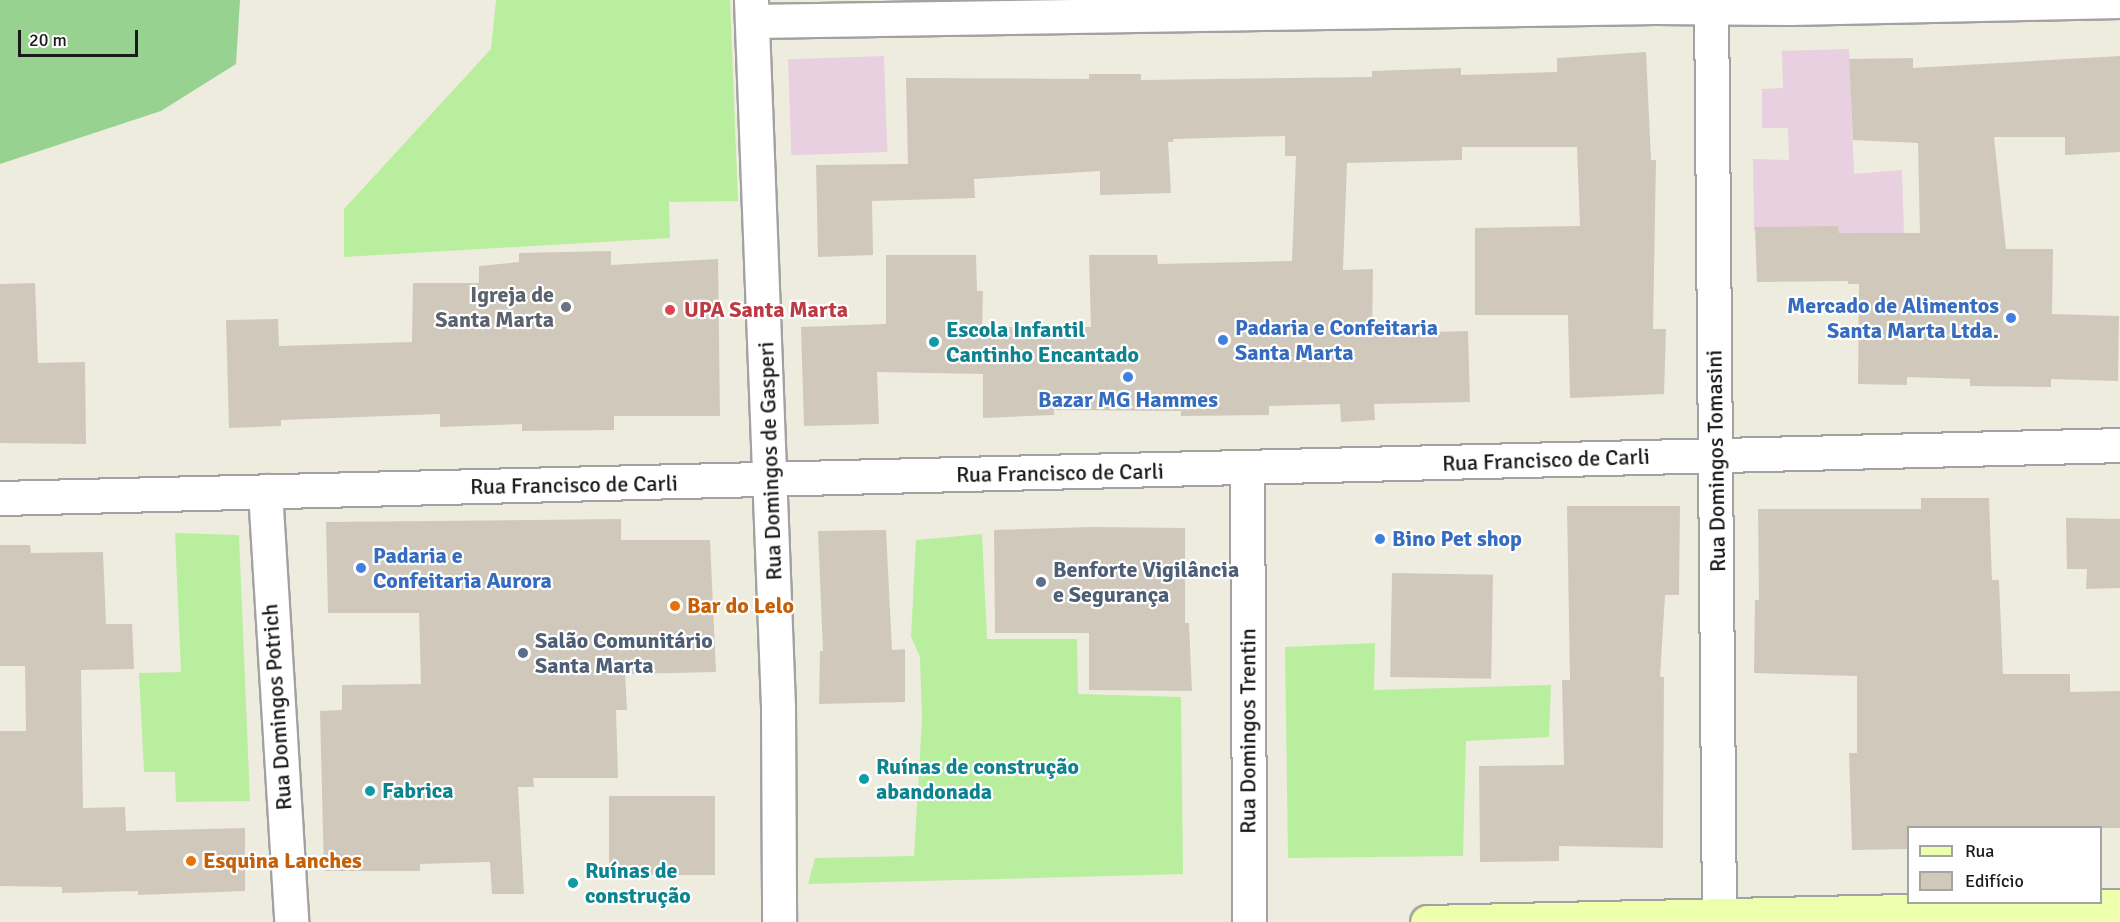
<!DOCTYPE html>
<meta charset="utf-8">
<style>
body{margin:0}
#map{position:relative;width:2120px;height:922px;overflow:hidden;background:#eeecdf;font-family:Signika,sans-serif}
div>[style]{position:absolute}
.industrial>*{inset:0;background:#e8d0e0;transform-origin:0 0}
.grass>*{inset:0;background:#b9ee9f}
.forest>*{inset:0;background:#98d290}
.building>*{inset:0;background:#d1c8bc;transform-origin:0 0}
.roads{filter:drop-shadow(2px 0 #a2a2a2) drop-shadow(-2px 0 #a2a2a2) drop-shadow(0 2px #a2a2a2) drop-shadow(0 -2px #a2a2a2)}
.minor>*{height:33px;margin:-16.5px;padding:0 16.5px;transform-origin:16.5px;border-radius:16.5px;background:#fff}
.secondary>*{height:33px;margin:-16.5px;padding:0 16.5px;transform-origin:16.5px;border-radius:16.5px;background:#edffac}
.dots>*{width:16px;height:16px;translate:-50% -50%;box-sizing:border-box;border:3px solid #fff;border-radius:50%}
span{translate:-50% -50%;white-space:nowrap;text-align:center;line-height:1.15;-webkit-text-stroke:4.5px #fff;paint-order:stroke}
.worship-label{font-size:22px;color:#5b616d;font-weight:700}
.right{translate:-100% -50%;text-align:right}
.shop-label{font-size:22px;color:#366cbe;font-weight:700}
.left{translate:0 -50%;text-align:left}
.health-label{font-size:22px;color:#be3a42;font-weight:700}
.culture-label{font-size:22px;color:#0d838f;font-weight:700}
.street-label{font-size:22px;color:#1b1b1b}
.service-label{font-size:22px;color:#4e5e75;font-weight:700}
.food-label{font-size:22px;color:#c56008;font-weight:700}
.legend{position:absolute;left:1907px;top:826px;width:195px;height:78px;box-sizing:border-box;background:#fff;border:2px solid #a4a4a4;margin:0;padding:8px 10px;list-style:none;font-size:18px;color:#1b1b1b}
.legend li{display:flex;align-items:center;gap:12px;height:30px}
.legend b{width:30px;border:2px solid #a4a4a4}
.scale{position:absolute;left:18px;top:30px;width:120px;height:27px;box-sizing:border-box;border:3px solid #1b1b1b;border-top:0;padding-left:8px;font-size:18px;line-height:21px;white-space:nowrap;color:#1b1b1b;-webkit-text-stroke:4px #fff;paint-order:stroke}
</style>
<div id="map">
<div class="industrial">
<div style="clip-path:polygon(1849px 49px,1854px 174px,1902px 170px,1904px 234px,1754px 231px,1753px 159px,1789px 160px,1788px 128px,1762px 128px,1762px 89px,1783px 88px,1782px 51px)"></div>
<div style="left:884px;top:56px;width:96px;height:96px;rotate:88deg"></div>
</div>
<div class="grass">
<div style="clip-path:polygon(496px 0,730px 0,738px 201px,669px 202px,670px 238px,344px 257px,344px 209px,491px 49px)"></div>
<div style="clip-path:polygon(175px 533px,239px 535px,250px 801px,176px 802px,175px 772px,144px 772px,139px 673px,181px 672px)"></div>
<div style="clip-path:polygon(982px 534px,987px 639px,1077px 639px,1078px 694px,1181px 697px,1183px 874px,808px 884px,815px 858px,914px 856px,922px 720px,920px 657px,911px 637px,916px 540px)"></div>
<div style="clip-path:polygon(1375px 643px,1374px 690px,1551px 685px,1549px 737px,1466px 741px,1463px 856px,1288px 858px,1285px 647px)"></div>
</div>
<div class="forest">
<div style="clip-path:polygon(0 0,240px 0,236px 64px,161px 111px,0 164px)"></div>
</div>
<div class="building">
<div style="clip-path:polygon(1646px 52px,1651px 160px,1656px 160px,1653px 329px,1666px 329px,1664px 394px,1570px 398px,1568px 315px,1475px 315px,1475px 228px,1580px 226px,1577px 147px,1462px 147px,1462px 160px,1347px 163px,1343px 270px,1373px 269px,1372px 334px,1468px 331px,1470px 402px,1374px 404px,1375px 420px,1341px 422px,1340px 404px,1269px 406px,1269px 415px,1181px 416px,1181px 411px,1054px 410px,1054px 415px,983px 418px,983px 374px,877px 372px,879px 424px,804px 426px,801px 327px,886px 324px,886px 255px,976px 255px,977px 291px,983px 291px,982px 327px,1091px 327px,1089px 255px,1157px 255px,1158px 264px,1292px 261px,1296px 156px,1285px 156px,1285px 136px,1173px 139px,1173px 142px,1168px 142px,1171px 193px,1100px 195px,1100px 171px,974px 179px,975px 198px,872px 201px,873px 255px,818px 257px,816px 165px,908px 164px,906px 78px,1089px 79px,1089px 74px,1141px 74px,1141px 80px,1372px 77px,1372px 71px,1461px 68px,1461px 75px,1557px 72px,1557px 58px)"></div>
<div style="clip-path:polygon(2120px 56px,2120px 152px,2065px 155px,2065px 137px,1994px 137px,2006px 249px,2053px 249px,2052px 314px,2119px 316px,2118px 381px,2051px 379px,2051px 387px,1970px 386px,1970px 379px,1907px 377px,1907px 385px,1858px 384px,1859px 284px,1848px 284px,1848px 281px,1757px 282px,1755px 227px,1838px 226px,1839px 233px,1920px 233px,1918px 143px,1853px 140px,1849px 59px,1913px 58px,1913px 68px)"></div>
<div style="clip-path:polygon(611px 251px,611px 265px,718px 259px,720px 416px,614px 416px,614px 430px,522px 431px,522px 424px,440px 427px,440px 414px,281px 420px,281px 426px,229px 428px,226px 320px,278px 319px,279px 346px,412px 342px,413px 283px,479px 283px,479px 266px,519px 262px,519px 253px)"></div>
<div style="clip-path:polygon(35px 283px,38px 363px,85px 362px,86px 444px,0 443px,0 284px)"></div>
<div style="clip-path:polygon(1921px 498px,1989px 498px,1992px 580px,1999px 580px,2003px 674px,2070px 674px,2070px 692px,2120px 691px,2120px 828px,1908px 828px,1908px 849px,1852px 850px,1849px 753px,1857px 753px,1857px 676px,1754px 673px,1755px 600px,1759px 600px,1758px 509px,1921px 509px)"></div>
<div style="clip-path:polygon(1567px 506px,1680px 506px,1679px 595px,1665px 595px,1660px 677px,1664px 677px,1663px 848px,1559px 846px,1559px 861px,1480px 862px,1479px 766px,1564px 765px,1562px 680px,1570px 680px)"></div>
<div style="clip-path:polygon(2066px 518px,2120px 519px,2120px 588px,2086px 589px,2087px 569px,2067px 569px)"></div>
<div style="clip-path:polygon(621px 519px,621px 540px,710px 540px,716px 672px,625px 674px,627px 710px,616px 710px,618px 778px,533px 778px,534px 787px,518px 787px,524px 894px,492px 894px,490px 862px,420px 864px,420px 871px,324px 871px,320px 711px,342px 710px,342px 685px,421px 684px,419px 613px,328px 613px,326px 522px)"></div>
<div style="clip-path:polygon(1093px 527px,1185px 528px,1185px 623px,1189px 623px,1192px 691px,1089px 690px,1089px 633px,995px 633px,994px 530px)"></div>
<div style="clip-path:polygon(886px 530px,892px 650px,905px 649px,905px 702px,819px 704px,820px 651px,823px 651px,818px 531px)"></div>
<div style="clip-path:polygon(0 545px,30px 545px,31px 553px,103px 552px,106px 624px,132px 624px,134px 669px,81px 670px,83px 808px,125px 807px,126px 831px,245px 828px,245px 891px,138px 895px,138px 891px,62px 893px,62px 887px,0 886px,0 731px,26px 731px,25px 666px,0 666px)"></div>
<div style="left:1392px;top:573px;width:101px;height:104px;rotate:1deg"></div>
<div style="left:609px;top:796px;width:106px;height:79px"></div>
</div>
<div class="roads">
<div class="minor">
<div style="left:751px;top:0;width:708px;rotate:87.81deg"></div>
<div style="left:778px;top:707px;width:215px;rotate:89.7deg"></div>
<div style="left:1711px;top:0;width:916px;rotate:89.5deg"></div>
<div style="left:753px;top:21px;width:902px;rotate:-0.89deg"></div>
<div style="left:1655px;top:7px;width:135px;rotate:0.4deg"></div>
<div style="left:1790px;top:8px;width:330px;rotate:-1.2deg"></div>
<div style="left:1247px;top:468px;width:454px;rotate:89.7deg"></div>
<div style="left:265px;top:491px;width:432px;rotate:86.5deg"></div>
<div style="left:0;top:498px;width:2121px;rotate:-1.43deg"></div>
</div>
<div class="secondary">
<div style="left:1427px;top:922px;width:693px;rotate:-1.32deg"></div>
</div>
</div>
<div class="dots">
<div style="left:566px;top:307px;background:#6b7280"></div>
<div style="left:670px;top:310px;background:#e0444e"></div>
<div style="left:2011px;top:318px;background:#3f7fe0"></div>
<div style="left:1223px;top:340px;background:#3f7fe0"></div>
<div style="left:934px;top:342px;background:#0f9aa8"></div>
<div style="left:1128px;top:377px;background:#3f7fe0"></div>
<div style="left:1380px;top:539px;background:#3f7fe0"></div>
<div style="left:361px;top:568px;background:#3f7fe0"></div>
<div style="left:1041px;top:582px;background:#5c6f8a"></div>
<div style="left:675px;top:606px;background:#e8710a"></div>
<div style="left:523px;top:653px;background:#5c6f8a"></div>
<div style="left:864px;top:779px;background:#0f9aa8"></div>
<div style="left:370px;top:791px;background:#0f9aa8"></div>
<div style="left:191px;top:861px;background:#e8710a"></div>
<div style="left:573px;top:883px;background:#0f9aa8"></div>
</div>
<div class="worship-label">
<span class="right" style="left:554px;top:307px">Igreja de<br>Santa Marta</span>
</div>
<div class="shop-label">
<span class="right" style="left:1999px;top:318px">Mercado de Alimentos<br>Santa Marta Ltda.</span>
<span class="left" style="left:1235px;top:340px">Padaria e Confeitaria<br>Santa Marta</span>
<span style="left:1128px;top:400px">Bazar MG Hammes</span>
<span class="left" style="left:1392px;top:539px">Bino Pet shop</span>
<span class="left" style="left:373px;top:568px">Padaria e<br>Confeitaria Aurora</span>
</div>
<div class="health-label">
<span class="left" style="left:684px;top:310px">UPA Santa Marta</span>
</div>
<div class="culture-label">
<span class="left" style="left:946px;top:342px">Escola Infantil<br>Cantinho Encantado</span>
<span class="left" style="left:876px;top:779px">Ruínas de construção<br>abandonada</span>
<span class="left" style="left:382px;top:791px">Fabrica</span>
<span class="left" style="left:585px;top:883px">Ruínas de<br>construção</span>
</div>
<div class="street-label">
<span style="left:1546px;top:460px;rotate:-2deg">Rua Francisco de Carli</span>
<span style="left:770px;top:461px;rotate:-92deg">Rua Domingos de Gasperi</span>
<span style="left:1716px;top:461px;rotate:-91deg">Rua Domingos Tomasini</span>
<span style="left:1060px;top:473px;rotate:-1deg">Rua Francisco de Carli</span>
<span style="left:574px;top:485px;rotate:-1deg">Rua Francisco de Carli</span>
<span style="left:277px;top:707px;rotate:-94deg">Rua Domingos Potrich</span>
<span style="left:1248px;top:731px;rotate:-90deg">Rua Domingos Trentin</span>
</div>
<div class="service-label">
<span class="left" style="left:1053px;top:582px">Benforte Vigilância<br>e Segurança</span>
<span class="left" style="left:535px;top:653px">Salão Comunitário<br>Santa Marta</span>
</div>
<div class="food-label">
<span class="left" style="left:687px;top:606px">Bar do Lelo</span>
<span class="left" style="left:203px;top:861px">Esquina Lanches</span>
</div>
<ul class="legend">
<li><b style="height:8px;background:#edffac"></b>Rua</li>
<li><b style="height:16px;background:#d1c8bc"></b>Edifício</li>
</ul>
<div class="scale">20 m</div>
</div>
